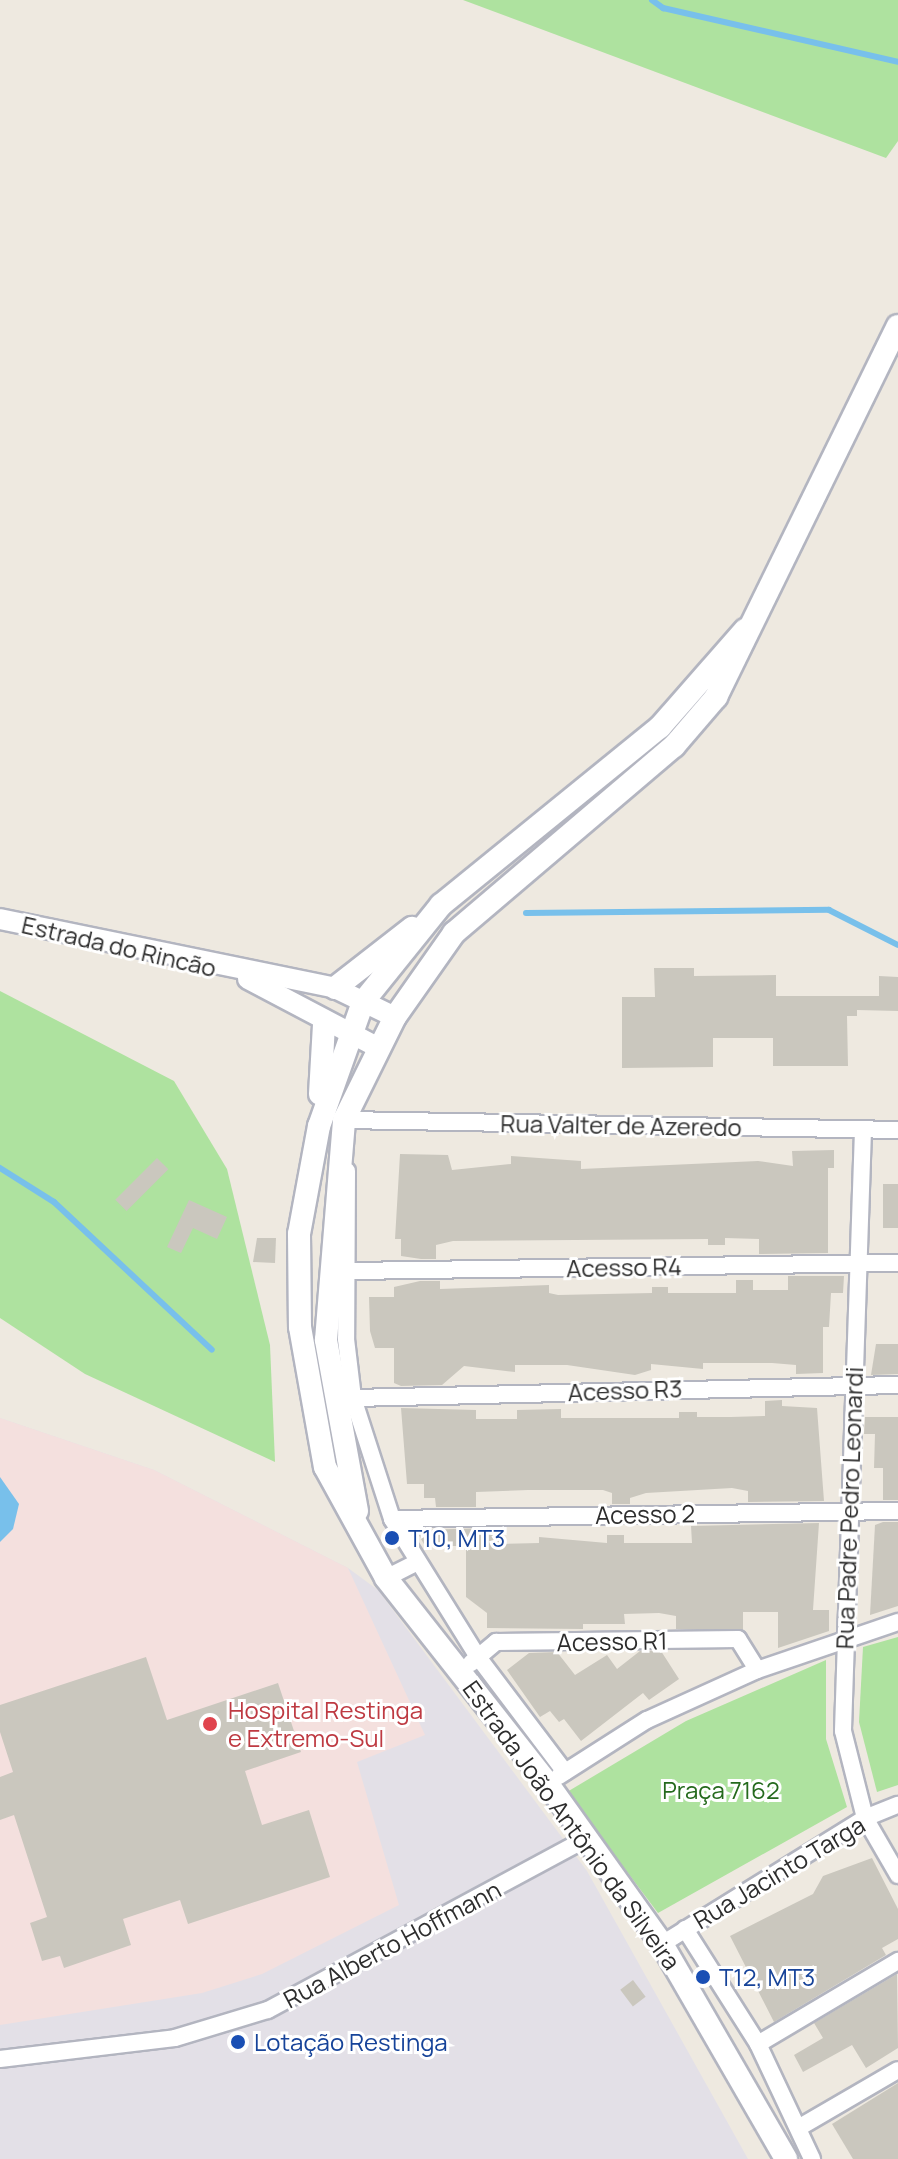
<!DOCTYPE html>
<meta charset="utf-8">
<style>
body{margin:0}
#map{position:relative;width:898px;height:2159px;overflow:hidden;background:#eee9e0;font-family:Manrope,sans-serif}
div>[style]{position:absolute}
.industrial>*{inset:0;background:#e3e0e7}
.medical>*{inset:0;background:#f4e0de}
.green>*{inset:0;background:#aee29f}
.water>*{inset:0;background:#78c0eb}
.stream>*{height:6px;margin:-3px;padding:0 3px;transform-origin:3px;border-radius:3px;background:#78c0eb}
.building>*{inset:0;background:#cac7be;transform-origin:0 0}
.roads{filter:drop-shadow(2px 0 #b3b5c0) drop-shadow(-2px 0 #b3b5c0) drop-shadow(0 2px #b3b5c0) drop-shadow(0 -2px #b3b5c0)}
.minor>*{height:16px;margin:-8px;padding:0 8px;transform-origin:8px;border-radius:8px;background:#fff}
.tertiary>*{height:20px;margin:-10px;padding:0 10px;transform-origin:10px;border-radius:10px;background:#fff}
.secondary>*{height:22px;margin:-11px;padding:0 11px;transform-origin:11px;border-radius:11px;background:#fff}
.dots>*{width:22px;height:22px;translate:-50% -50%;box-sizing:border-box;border:4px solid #fff;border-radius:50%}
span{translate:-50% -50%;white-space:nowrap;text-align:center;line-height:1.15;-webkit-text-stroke:6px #fff;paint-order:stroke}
.street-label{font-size:24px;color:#2d2d2d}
.transit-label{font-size:24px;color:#164399}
.left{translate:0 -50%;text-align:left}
.health-label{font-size:24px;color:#be3a42}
.park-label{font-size:24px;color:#256a1d}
</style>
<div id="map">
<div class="industrial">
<div style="clip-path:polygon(0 1418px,154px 1470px,348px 1568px,378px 1590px,587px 1871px,748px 2159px,0 2159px)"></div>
</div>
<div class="medical">
<div style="clip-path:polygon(0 1418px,154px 1470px,348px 1568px,425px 1735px,357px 1762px,399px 1905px,262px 1974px,202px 1993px,0 2025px)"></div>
</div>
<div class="green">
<div style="clip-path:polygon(463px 0,898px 0,898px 141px,886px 158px)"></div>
<div style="clip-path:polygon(0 991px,174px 1081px,227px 1169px,270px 1345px,275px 1462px,85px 1374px,0 1318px)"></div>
<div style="clip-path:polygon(898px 1637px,898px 1785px,877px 1792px,859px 1722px,863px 1647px)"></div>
<div style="clip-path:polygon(826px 1660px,826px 1739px,847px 1807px,658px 1913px,567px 1792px,686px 1721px)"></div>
</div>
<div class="water">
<div style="clip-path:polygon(0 1477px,19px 1504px,13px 1529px,0 1542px)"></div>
</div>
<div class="stream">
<div style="left:652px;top:0;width:14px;rotate:36deg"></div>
<div style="left:663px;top:8px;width:241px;rotate:12.9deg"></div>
<div style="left:526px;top:913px;width:303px;rotate:-0.6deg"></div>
<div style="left:829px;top:910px;width:77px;rotate:26.9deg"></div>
<div style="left:0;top:1168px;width:64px;rotate:32.2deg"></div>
<div style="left:54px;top:1202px;width:216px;rotate:43.1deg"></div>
</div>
<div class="building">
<div style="clip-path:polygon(654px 968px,694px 968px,694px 976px,776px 975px,776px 996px,879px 996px,879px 976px,898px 977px,898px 1011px,857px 1010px,857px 1016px,847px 1016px,848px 1066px,773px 1066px,773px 1038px,713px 1038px,713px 1067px,622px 1068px,622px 997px,655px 997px)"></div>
<div style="clip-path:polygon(834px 1150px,834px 1168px,828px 1168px,828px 1253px,759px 1254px,759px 1239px,725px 1238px,725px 1245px,708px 1245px,708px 1239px,453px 1241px,436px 1245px,436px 1259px,421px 1259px,401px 1256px,401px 1239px,395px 1239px,400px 1154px,448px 1155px,452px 1170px,511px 1164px,511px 1156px,581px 1161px,581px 1169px,758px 1161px,793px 1166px,792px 1151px)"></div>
<div style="left:157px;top:1158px;width:16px;height:59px;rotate:45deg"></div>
<div style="left:883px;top:1184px;width:15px;height:44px"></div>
<div style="clip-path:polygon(189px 1200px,227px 1217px,217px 1239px,193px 1228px,181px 1253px,167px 1247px)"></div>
<div style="clip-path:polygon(257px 1238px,276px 1238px,275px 1263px,253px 1262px)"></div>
<div style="clip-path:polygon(788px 1276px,844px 1276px,843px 1293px,831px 1293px,829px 1327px,823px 1327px,823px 1373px,796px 1374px,796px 1365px,772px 1363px,703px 1363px,703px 1369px,651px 1364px,651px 1370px,635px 1375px,567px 1365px,515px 1365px,515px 1372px,464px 1366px,442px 1385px,401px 1386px,394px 1383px,394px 1348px,375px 1348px,370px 1331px,369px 1297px,394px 1297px,394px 1287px,420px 1281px,440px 1281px,440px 1289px,549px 1285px,549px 1293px,558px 1295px,652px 1293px,652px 1287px,668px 1287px,668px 1293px,736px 1293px,736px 1280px,753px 1280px,753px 1290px,788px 1290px)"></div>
<div style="clip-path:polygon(876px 1344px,898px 1344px,898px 1374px,871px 1375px)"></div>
<div style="clip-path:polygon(782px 1400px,782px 1406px,817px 1408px,824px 1501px,748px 1502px,748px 1491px,732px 1488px,646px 1493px,630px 1498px,630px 1504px,612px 1504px,612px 1493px,603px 1490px,528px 1490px,476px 1492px,476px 1507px,436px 1507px,435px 1498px,424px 1498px,424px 1484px,407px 1484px,401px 1408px,476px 1410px,476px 1419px,517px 1419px,517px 1410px,561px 1409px,561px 1418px,679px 1418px,679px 1412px,697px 1412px,697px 1417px,731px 1417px,765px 1416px,765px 1401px)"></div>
<div style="clip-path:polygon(865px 1417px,898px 1417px,898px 1500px,883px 1500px,883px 1468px,874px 1468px,875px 1434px,864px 1434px)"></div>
<div style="clip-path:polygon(883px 1522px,898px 1522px,898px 1606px,870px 1615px,875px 1525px)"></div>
<div style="clip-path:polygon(819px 1523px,813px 1610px,829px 1610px,829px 1631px,778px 1648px,778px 1612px,743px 1612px,743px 1630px,676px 1629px,676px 1616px,659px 1613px,624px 1614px,625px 1624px,583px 1624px,583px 1629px,487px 1628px,487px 1613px,466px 1597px,466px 1546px,425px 1546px,416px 1530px,493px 1528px,500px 1544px,539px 1543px,539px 1537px,607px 1543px,607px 1535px,624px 1535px,624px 1543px,692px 1543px,691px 1526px)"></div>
<div style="clip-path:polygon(640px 1651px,661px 1651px,679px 1679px,649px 1700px,643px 1693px,581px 1741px,564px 1719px,559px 1722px,550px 1711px,540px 1717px,507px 1670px,529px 1653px,557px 1652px,575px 1675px,607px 1655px,617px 1669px)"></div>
<div style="clip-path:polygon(146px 1657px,167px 1720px,278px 1683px,301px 1752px,245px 1771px,262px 1825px,309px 1810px,330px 1877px,188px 1924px,180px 1900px,123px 1919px,131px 1945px,64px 1968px,60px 1956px,42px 1961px,30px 1923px,47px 1917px,14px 1815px,0 1820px,0 1777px,13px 1772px,0 1732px,0 1705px)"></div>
<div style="clip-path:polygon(872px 1858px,898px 1909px,898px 1939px,882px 1948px,886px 1955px,774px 2022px,730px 1936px,813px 1894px,823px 1876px)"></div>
<div style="clip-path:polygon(897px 1974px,898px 2048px,866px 2068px,852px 2045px,803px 2072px,794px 2055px,823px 2038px,814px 2023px)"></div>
<div style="left:633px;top:1980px;width:21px;height:16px;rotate:53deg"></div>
<div style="clip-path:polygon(898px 2083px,898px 2159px,853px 2159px,832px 2124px)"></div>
</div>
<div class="roads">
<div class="minor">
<div style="left:344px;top:1120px;width:554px;rotate:1.03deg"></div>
<div style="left:863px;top:1130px;width:601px;rotate:91.91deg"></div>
<div style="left:843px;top:1731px;width:90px;rotate:75.8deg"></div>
<div style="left:865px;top:1818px;width:66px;rotate:59.9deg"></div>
<div style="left:347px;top:1171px;width:168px;rotate:90.3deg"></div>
<div style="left:346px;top:1339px;width:59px;rotate:83.2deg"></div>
<div style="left:353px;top:1398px;width:127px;rotate:72.1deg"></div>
<div style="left:392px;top:1519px;width:163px;rotate:58.1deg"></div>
<div style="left:478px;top:1657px;width:144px;rotate:52.9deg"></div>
<div style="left:350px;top:1271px;width:548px;rotate:-0.84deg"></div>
<div style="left:353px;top:1398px;width:545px;rotate:-1.37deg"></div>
<div style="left:392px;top:1519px;width:506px;rotate:-0.91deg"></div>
<div style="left:386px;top:1578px;width:33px;rotate:-27deg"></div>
<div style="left:471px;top:1663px;width:33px;rotate:-40deg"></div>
<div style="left:496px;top:1642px;width:242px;rotate:-0.7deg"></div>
<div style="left:738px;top:1639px;width:36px;rotate:58deg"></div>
<div style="left:559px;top:1776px;width:104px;rotate:-32.5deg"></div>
<div style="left:647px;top:1720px;width:121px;rotate:-24.4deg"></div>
<div style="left:757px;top:1670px;width:149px;rotate:-18.8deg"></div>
<div style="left:685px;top:1929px;width:136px;rotate:57.6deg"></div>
<div style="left:758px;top:2044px;width:127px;rotate:64.8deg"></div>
<div style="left:662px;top:1944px;width:239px;rotate:-31.8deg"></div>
<div style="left:865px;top:1818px;width:35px;rotate:-22deg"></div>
<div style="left:758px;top:2044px;width:163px;rotate:-30.7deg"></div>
<div style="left:0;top:2059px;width:176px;rotate:-6.8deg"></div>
<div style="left:175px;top:2038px;width:97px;rotate:-16.8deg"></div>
<div style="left:268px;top:2010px;width:363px;rotate:-28.3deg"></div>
<div style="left:800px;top:2127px;width:113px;rotate:-30.2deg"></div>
</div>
<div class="tertiary">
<div style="left:0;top:919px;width:342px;rotate:11.6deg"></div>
<div style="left:335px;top:988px;width:67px;rotate:25.8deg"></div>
<div style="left:248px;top:979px;width:148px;rotate:27.8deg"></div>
</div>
<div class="secondary">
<div style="left:745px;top:630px;width:129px;rotate:131.2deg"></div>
<div style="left:660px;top:727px;width:282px;rotate:140.9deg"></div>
<div style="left:441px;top:905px;width:124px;rotate:128.8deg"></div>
<div style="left:363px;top:1002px;width:132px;rotate:109.5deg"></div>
<div style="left:319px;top:1126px;width:110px;rotate:100.5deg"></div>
<div style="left:299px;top:1234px;width:93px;rotate:89.4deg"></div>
<div style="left:300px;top:1327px;width:142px;rotate:79.9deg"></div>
<div style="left:325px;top:1467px;width:127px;rotate:61.2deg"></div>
<div style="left:386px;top:1578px;width:262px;rotate:51.8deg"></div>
<div style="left:548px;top:1784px;width:196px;rotate:54.5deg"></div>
<div style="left:662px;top:1944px;width:248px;rotate:60deg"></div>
<div style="left:335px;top:988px;width:98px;rotate:-37.9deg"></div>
<div style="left:320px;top:1094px;width:70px;rotate:-86.7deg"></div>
<div style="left:357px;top:1511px;width:174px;rotate:-100.3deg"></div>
<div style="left:326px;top:1340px;width:221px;rotate:-85.3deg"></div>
<div style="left:344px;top:1120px;width:115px;rotate:-63.7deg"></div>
<div style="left:395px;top:1017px;width:103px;rotate:-54.9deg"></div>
<div style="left:454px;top:933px;width:289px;rotate:-40.4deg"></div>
<div style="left:674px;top:746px;width:65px;rotate:-49.4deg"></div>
<div style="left:716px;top:697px;width:413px;rotate:-63.9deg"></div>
</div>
</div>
<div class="dots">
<div style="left:392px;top:1538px;background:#1a4fb4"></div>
<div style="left:210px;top:1724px;background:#e0444e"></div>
<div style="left:703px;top:1977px;background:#1a4fb4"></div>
<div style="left:238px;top:2042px;background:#1a4fb4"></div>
</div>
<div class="street-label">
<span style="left:119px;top:946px;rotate:13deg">Estrada do Rincão</span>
<span style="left:621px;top:1125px;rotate:1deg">Rua Valter de Azeredo</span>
<span style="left:624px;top:1267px;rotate:-1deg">Acesso R4</span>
<span style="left:625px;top:1390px;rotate:-2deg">Acesso R3</span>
<span style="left:849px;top:1508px;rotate:-88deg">Rua Padre Pedro Leonardi</span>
<span style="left:645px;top:1514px;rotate:-1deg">Acesso 2</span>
<span style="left:612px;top:1641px;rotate:-1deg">Acesso R1</span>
<span style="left:572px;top:1825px;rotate:54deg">Estrada João Antônio da Silveira</span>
<span style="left:779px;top:1872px;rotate:-31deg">Rua Jacinto Targa</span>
<span style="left:392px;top:1944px;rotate:-28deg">Rua Alberto Hoffmann</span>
</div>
<div class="transit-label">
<span class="left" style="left:408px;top:1538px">T10, MT3</span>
<span class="left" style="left:719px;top:1977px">T12, MT3</span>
<span class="left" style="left:254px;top:2042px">Lotação Restinga</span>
</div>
<div class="health-label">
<span class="left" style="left:228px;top:1724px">Hospital Restinga<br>e Extremo-Sul</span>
</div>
<div class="park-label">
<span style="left:721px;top:1790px">Praça 7162</span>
</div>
</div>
